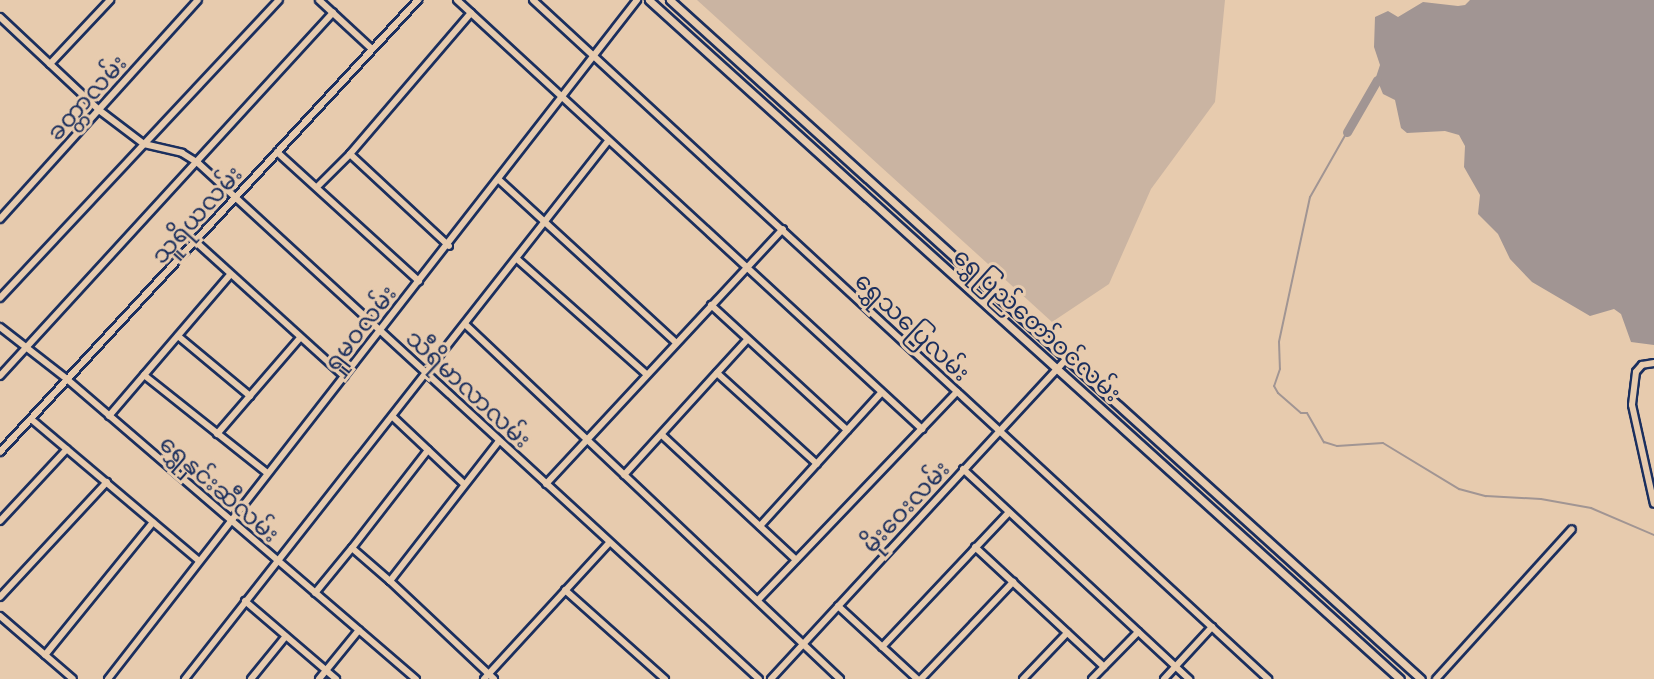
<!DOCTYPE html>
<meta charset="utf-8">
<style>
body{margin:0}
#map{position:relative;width:1654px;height:679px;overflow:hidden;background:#e7cbae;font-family:Mali,"Noto Sans Myanmar",sans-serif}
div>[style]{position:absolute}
.green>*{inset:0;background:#cab4a2}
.water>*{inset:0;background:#a19593}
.stream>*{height:2px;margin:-1px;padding:0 1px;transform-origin:1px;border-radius:1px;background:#a19593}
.river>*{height:9px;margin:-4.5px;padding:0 4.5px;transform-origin:4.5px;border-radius:4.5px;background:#a19593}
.roads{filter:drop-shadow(2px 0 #1b2f5e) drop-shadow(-2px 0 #1b2f5e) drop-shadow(0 2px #1b2f5e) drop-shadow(0 -2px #1b2f5e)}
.minor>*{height:6px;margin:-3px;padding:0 3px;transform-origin:3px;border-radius:3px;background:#e7cbae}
.major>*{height:7px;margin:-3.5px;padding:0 3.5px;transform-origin:3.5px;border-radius:3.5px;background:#e7cbae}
span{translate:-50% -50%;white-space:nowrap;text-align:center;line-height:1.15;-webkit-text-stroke:6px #e7cbae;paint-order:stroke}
.street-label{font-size:24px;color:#1b2f5e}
</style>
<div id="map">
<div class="green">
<div style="clip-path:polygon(697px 0,1225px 0,1215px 102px,1151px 189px,1109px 284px,1052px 322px)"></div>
</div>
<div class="water">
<div style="clip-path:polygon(1470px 0,1654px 0,1654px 345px,1631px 342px,1621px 314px,1614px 309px,1590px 316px,1532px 282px,1510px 259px,1498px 234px,1478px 214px,1480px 195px,1464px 167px,1465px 146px,1459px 135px,1445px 131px,1407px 133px,1401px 128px,1395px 100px,1383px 94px,1376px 77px,1380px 65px,1374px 47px,1375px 17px,1388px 11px,1398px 17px,1423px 2px,1458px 6px,1465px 5px)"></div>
</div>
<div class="stream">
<div style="left:1347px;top:132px;width:75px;rotate:119.6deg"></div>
<div style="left:1310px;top:197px;width:148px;rotate:102.1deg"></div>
<div style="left:1279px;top:342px;width:27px;rotate:88deg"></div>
<div style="left:1280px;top:369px;width:18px;rotate:109deg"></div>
<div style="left:1274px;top:386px;width:8px;rotate:60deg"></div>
<div style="left:1278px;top:393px;width:30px;rotate:41deg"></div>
<div style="left:1301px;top:413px;width:6px"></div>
<div style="left:1307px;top:413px;width:34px;rotate:60deg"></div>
<div style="left:1324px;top:442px;width:14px;rotate:17deg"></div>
<div style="left:1337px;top:446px;width:46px;rotate:-3.7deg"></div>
<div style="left:1383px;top:443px;width:89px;rotate:31.2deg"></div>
<div style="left:1459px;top:489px;width:28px;rotate:15deg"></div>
<div style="left:1486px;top:496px;width:55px;rotate:3.1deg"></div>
<div style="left:1541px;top:499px;width:51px;rotate:10.2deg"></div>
<div style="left:1591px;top:508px;width:69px;rotate:23.2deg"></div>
</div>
<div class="river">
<div style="left:1347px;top:132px;width:60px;rotate:-60deg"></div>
</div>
<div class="roads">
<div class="minor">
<div style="left:319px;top:0;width:72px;rotate:42.8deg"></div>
<div style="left:457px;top:0;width:633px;rotate:42.69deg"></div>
<div style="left:533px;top:0;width:1001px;rotate:42.73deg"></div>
<div style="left:0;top:17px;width:136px;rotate:43.2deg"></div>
<div style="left:99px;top:110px;width:56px;rotate:37.1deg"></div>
<div style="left:144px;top:144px;width:39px;rotate:13deg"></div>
<div style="left:182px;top:153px;width:19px;rotate:32deg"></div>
<div style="left:198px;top:163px;width:762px;rotate:42.61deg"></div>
<div style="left:50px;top:64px;width:88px;rotate:-46.8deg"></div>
<div style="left:277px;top:152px;width:192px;rotate:42.3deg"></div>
<div style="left:350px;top:154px;width:186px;rotate:-49.4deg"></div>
<div style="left:498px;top:179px;width:241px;rotate:42.6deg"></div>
<div style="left:317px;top:187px;width:47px;rotate:-45deg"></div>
<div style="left:350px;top:154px;width:135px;rotate:42.9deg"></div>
<div style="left:0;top:219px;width:295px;rotate:-47.9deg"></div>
<div style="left:196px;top:242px;width:200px;rotate:42.2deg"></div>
<div style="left:517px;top:259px;width:173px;rotate:41.7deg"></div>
<div style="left:0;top:298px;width:408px;rotate:-46.9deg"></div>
<div style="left:711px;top:305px;width:185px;rotate:42.6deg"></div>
<div style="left:466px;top:325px;width:515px;rotate:43.43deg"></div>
<div style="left:0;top:327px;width:86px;rotate:37.9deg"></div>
<div style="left:68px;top:380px;width:459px;rotate:40.7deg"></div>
<div style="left:178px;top:336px;width:94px;rotate:39.8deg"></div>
<div style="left:1654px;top:363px;width:12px;rotate:171deg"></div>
<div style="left:1642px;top:365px;width:9px;rotate:131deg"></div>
<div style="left:1636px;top:372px;width:33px;rotate:97deg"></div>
<div style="left:1632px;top:405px;width:101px;rotate:77.5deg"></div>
<div style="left:717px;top:373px;width:135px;rotate:42.3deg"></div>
<div style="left:144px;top:375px;width:156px;rotate:38.5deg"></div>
<div style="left:0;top:376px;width:493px;rotate:-47.5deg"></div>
<div style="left:109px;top:416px;width:186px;rotate:-49.4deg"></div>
<div style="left:393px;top:417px;width:98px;rotate:43.3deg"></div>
<div style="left:31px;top:419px;width:219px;rotate:40.2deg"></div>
<div style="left:217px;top:434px;width:127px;rotate:-49.2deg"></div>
<div style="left:662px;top:435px;width:183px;rotate:43deg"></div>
<div style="left:0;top:452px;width:616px;rotate:-47.24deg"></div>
<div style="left:963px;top:469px;width:309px;rotate:42.9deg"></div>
<div style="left:624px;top:475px;width:183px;rotate:-47.7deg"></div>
<div style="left:546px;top:484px;width:348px;rotate:-47.1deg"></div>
<div style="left:0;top:521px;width:98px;rotate:-47.1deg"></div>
<div style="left:760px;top:526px;width:180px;rotate:-47.7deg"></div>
<div style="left:975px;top:547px;width:176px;rotate:42.9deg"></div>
<div style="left:390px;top:581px;width:50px;rotate:-139deg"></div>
<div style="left:352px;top:548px;width:124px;rotate:-52.2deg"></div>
<div style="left:565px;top:590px;width:134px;rotate:41.7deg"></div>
<div style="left:315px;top:593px;width:58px;rotate:-50.6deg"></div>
<div style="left:0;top:597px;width:157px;rotate:-47.1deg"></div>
<div style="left:758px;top:600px;width:288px;rotate:-46.3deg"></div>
<div style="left:245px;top:601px;width:120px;rotate:40.6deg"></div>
<div style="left:838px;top:606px;width:108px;rotate:42.7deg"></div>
<div style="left:0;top:616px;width:96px;rotate:40.8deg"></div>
<div style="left:882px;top:647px;width:185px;rotate:-46.7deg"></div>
<div style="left:45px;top:655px;width:171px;rotate:-50.9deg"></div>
<div style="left:108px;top:679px;width:861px;rotate:-52.08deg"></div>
<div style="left:185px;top:679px;width:684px;rotate:-51.82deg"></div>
<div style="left:251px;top:679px;width:55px;rotate:-50.9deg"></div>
<div style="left:319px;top:679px;width:63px;rotate:-50.8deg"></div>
<div style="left:484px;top:679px;width:185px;rotate:-47.4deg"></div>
<div style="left:494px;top:679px;width:143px;rotate:-136.7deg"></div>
<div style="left:390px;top:581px;width:177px;rotate:-52.1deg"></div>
<div style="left:771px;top:679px;width:437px;rotate:-47.3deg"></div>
<div style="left:921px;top:679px;width:134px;rotate:-46.5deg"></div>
<div style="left:1023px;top:679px;width:64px;rotate:-46.3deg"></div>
<div style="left:1092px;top:679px;width:66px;rotate:-45.6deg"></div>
<div style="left:1164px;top:679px;width:71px;rotate:-47.3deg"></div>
<div style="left:1436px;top:679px;width:202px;rotate:-47.8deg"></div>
</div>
<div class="major">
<div style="left:649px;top:0;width:1012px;rotate:42.12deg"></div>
<div style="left:670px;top:0;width:1012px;rotate:42.12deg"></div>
</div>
</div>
<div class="street-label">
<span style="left:86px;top:97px;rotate:-48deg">ခတ္တာလမ်း</span>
<span style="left:196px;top:214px;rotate:-48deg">သူရိယလမ်း</span>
<span style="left:1038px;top:324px;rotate:42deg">ရွှေပြည်တော်ဝင်လမ်း</span>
<span style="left:913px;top:326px;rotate:43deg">ရွှေသပြေလမ်း</span>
<span style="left:359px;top:328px;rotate:-52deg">ရှုမဝလမ်း</span>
<span style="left:469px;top:388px;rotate:43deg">သီရိမာလာလမ်း</span>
<span style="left:220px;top:488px;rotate:41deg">ရွှေနှင်းဆီလမ်း</span>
<span style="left:905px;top:506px;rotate:-47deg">မိုးဝေးလမ်း</span>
</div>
</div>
